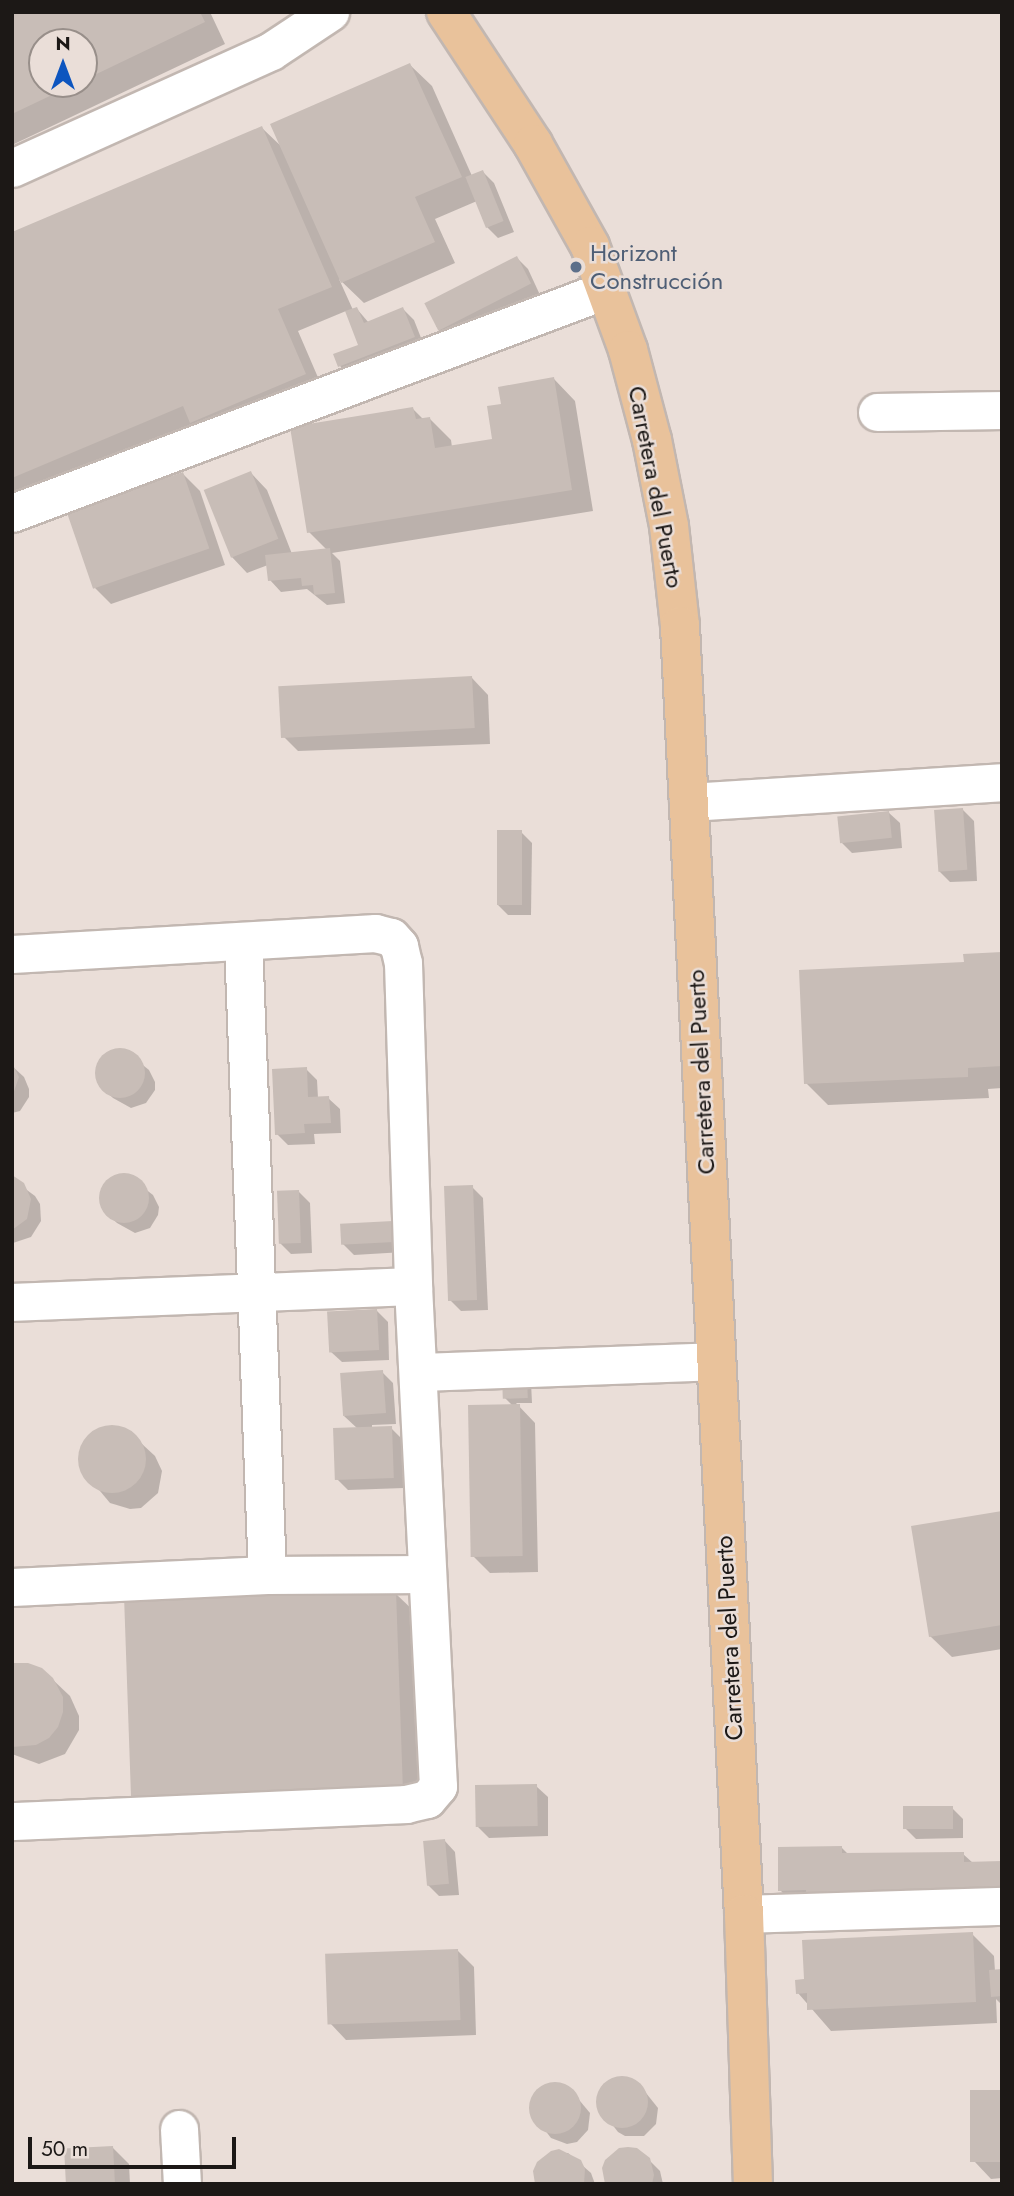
<!DOCTYPE html>
<meta charset="utf-8">
<style>
body{margin:0}
#map{position:relative;width:1014px;height:2196px;overflow:hidden;background:#eaded8;font-family:Jost,sans-serif}
div>[style]{position:absolute}
.shadow>*{inset:0;background:#0003}
.building>*{inset:0;background:#c8bdb7;transform-origin:0 0}
.round{border-radius:50%}
.roads{filter:drop-shadow(2px 0 #c2b7b1) drop-shadow(-2px 0 #c2b7b1) drop-shadow(0 2px #c2b7b1) drop-shadow(0 -2px #c2b7b1)}
.minor>*{height:37px;margin:-18.5px;padding:0 18.5px;transform-origin:18.5px;border-radius:18.5px;background:#fff}
.major>*{height:38px;margin:-19px;padding:0 19px;transform-origin:19px;border-radius:19px;background:#e9c29b}
.dots>*{width:19px;height:19px;translate:-50% -50%;box-sizing:border-box;border:4px solid #eaded8;border-radius:50%}
span{translate:-50% -50%;white-space:nowrap;text-align:center;line-height:1.15;-webkit-text-stroke:5px #eaded8;paint-order:stroke}
.service-label{font-size:24px;color:#4e5e75}
.left{translate:0 -50%;text-align:left}
.street-label{font-size:24px;color:#1c1816}
.frame{position:absolute;inset:0;border:14px solid #1c1816;pointer-events:none}
.north{position:absolute;left:28px;top:28px;width:70px;height:70px;box-sizing:border-box;background:#eaded8;border:2px solid #988f8a;border-radius:50%;rotate:0deg;font-size:19px;font-weight:700;line-height:28px;text-align:center;color:#1c1816}
.north::after{content:'';display:block;margin:auto;width:24px;height:32px;background:#0d55bf;clip-path:polygon(50% 0,100% 100%,50% 72%,0 100%)}
.scale{position:absolute;left:28px;top:2137px;width:208px;height:32px;box-sizing:border-box;border:4px solid #1c1816;border-top:0;padding-left:9px;font-size:21px;line-height:24px;white-space:nowrap;color:#1c1816;-webkit-text-stroke:5px #eaded8;paint-order:stroke}
</style>
<div id="map">
<div class="shadow">
<div style="clip-path:polygon(evenodd,12px 12px,210px 12px,225px 44px,12px 145px,12px 12px,42px 42px,84px 42px,84px 84px,42px 84px,42px 42px)"></div>
<div style="clip-path:polygon(410px 65px,432px 86px,472px 176px,483px 172px,494px 183px,514px 232px,498px 238px,487px 227px,477px 201px,435px 219px,455px 263px,364px 303px,339px 279px,353px 310px,357px 309px,369px 323px,403px 309px,414px 320px,425px 348px,351px 377px,340px 366px,360px 346px,346px 311px,298px 331px,326px 396px,12px 509px,12px 234px,262px 128px,283px 148px)"></div>
<div style="clip-path:polygon(517px 258px,528px 269px,540px 295px,447px 337px,436px 326px)"></div>
<div style="clip-path:polygon(554px 379px,575px 401px,593px 511px,332px 553px,340px 561px,345px 603px,327px 605px,307px 589px,281px 592px,270px 580px,268px 565px,247px 573px,231px 556px,251px 473px,267px 490px,292px 554px,327px 550px,309px 532px,413px 409px,423px 419px,429px 418px,451px 440px,452px 447px,494px 441px,503px 405px)"></div>
<div style="clip-path:polygon(183px 474px,200px 491px,225px 565px,111px 604px,94px 587px)"></div>
<div style="clip-path:polygon(472px 678px,488px 695px,490px 744px,298px 751px,281px 734px)"></div>
<div style="clip-path:polygon(963px 810px,974px 821px,977px 881px,950px 882px,939px 871px)"></div>
<div style="clip-path:polygon(888px 812px,900px 823px,902px 848px,852px 853px,841px 842px)"></div>
<div style="clip-path:polygon(521px 832px,532px 843px,531px 915px,508px 915px,497px 904px)"></div>
<div style="clip-path:polygon(1002px 954px,1002px 1088px,988px 1089px,989px 1098px,828px 1105px,806px 1083px,966px 964px)"></div>
<div style="clip-path:polygon(124px 1050px,149px 1070px,155px 1082px,155px 1090px,146px 1103px,131px 1108px,113px 1098px,101px 1087px,97px 1071px,99px 1064px,108px 1054px)"></div>
<div style="clip-path:polygon(12px 1066px,24px 1077px,29px 1089px,29px 1097px,20px 1111px,12px 1113px)"></div>
<div style="clip-path:polygon(306px 1069px,317px 1080px,318px 1098px,328px 1098px,340px 1109px,341px 1133px,314px 1134px,315px 1144px,288px 1145px,277px 1134px)"></div>
<div style="clip-path:polygon(127px 1175px,153px 1195px,159px 1207px,158px 1215px,150px 1228px,135px 1233px,117px 1223px,105px 1212px,101px 1196px,102px 1189px,112px 1178px)"></div>
<div style="clip-path:polygon(12px 1179px,35px 1196px,40px 1204px,41px 1221px,31px 1237px,13px 1243px)"></div>
<div style="clip-path:polygon(472px 1187px,483px 1198px,488px 1310px,461px 1311px,450px 1300px)"></div>
<div style="clip-path:polygon(299px 1192px,310px 1203px,312px 1253px,291px 1254px,280px 1243px)"></div>
<div style="clip-path:polygon(393px 1223px,404px 1252px,354px 1255px,343px 1244px)"></div>
<div style="clip-path:polygon(377px 1311px,388px 1322px,389px 1360px,342px 1362px,330px 1351px)"></div>
<div style="clip-path:polygon(382px 1372px,393px 1383px,396px 1424px,372px 1425px,372px 1429px,391px 1428px,402px 1439px,404px 1488px,348px 1490px,337px 1479px,358px 1429px,344px 1416px)"></div>
<div style="clip-path:polygon(531px 1382px,532px 1403px,516px 1403px,535px 1423px,538px 1572px,490px 1573px,473px 1556px,513px 1406px,505px 1398px)"></div>
<div style="clip-path:polygon(106px 1428px,128px 1431px,155px 1456px,162px 1471px,158px 1493px,141px 1508px,130px 1509px,110px 1503px,80px 1467px,82px 1445px,96px 1431px)"></div>
<div style="clip-path:polygon(1002px 1513px,1002px 1649px,952px 1657px,930px 1636px)"></div>
<div style="clip-path:polygon(395px 1593px,417px 1614px,425px 1810px,156px 1822px)"></div>
<div style="clip-path:polygon(12px 1666px,52px 1679px,70px 1696px,79px 1716px,79px 1730px,65px 1754px,39px 1764px,12px 1754px)"></div>
<div style="clip-path:polygon(536px 1786px,548px 1797px,548px 1836px,489px 1838px,478px 1827px)"></div>
<div style="clip-path:polygon(952px 1808px,963px 1819px,963px 1838px,916px 1839px,905px 1828px)"></div>
<div style="clip-path:polygon(444px 1840px,455px 1852px,459px 1895px,439px 1896px,428px 1885px)"></div>
<div style="clip-path:polygon(842px 1848px,849px 1855px,963px 1854px,973px 1863px,797px 1907px,780px 1890px)"></div>
<div style="clip-path:polygon(972px 1934px,994px 1956px,995px 1971px,1002px 1971px,1002px 2005px,996px 1999px,997px 2023px,831px 2031px,798px 1993px)"></div>
<div style="clip-path:polygon(458px 1951px,474px 1967px,476px 2035px,346px 2040px,330px 2023px)"></div>
<div style="clip-path:polygon(614px 2079px,631px 2079px,638px 2083px,658px 2108px,656px 2124px,644px 2136px,625px 2136px,618px 2132px,598px 2106px,601px 2090px)"></div>
<div style="clip-path:polygon(546px 2085px,563px 2085px,570px 2089px,590px 2113px,588px 2130px,577px 2142px,567px 2144px,551px 2138px,531px 2112px,534px 2095px)"></div>
<div style="clip-path:polygon(1002px 2091px,1002px 2178px,991px 2179px,975px 2162px)"></div>
<div style="clip-path:polygon(113px 2148px,129px 2164px,130px 2184px,67px 2184px)"></div>
<div style="clip-path:polygon(551px 2153px,568px 2153px,591px 2173px,595px 2184px,538px 2184px)"></div>
<div style="clip-path:polygon(648px 2159px,660px 2171px,663px 2184px,608px 2184px)"></div>
</div>
<div class="building">
<div style="clip-path:polygon(12px 12px,200px 12px,205px 22px,84px 80px,84px 42px,42px 42px,42px 84px,75px 84px,12px 114px)"></div>
<div style="clip-path:polygon(410px 63px,462px 177px,415px 197px,435px 242px,341px 283px,270px 124px)"></div>
<div style="clip-path:polygon(262px 126px,332px 287px,278px 309px,306px 374px,190px 423px,183px 406px,12px 478px,12px 232px)"></div>
<div style="left:483px;top:170px;width:55px;height:19px;rotate:68deg"></div>
<div style="left:517px;top:256px;width:31px;height:104px;rotate:63deg"></div>
<div style="clip-path:polygon(357px 307px,364px 323px,403px 307px,415px 337px,338px 367px,333px 354px,358px 345px,345px 311px)"></div>
<div style="clip-path:polygon(554px 377px,572px 490px,307px 533px,290px 427px,413px 407px,416px 419px,430px 417px,435px 448px,492px 439px,487px 406px,501px 404px,498px 387px)"></div>
<div style="left:251px;top:471px;width:73px;height:51px;rotate:68deg"></div>
<div style="left:183px;top:472px;width:81px;height:123px;rotate:71deg"></div>
<div style="clip-path:polygon(330px 548px,335px 593px,314px 595px,313px 585px,302px 586px,301px 578px,268px 581px,265px 555px)"></div>
<div style="left:472px;top:676px;width:52px;height:194px;rotate:87deg"></div>
<div style="left:963px;top:808px;width:62px;height:29px;rotate:86deg"></div>
<div style="left:889px;top:811px;width:27px;height:52px;rotate:84deg"></div>
<div style="left:497px;top:830px;width:25px;height:75px"></div>
<div style="clip-path:polygon(1002px 952px,1002px 1066px,968px 1068px,968px 1077px,804px 1084px,799px 970px,964px 962px,963px 954px)"></div>
<div class="round" style="left:95px;top:1048px;width:50px;height:50px"></div>
<div style="clip-path:polygon(12px 1063px,19px 1077px,12px 1097px)"></div>
<div style="clip-path:polygon(307px 1067px,308px 1097px,329px 1096px,331px 1123px,304px 1124px,305px 1133px,275px 1135px,272px 1069px)"></div>
<div class="round" style="left:99px;top:1173px;width:50px;height:50px"></div>
<div style="clip-path:polygon(12px 1175px,24px 1183px,31px 1199px,27px 1219px,12px 1230px)"></div>
<div style="left:473px;top:1185px;width:115px;height:29px;rotate:88deg"></div>
<div style="left:299px;top:1190px;width:53px;height:22px;rotate:88deg"></div>
<div style="left:393px;top:1221px;width:21px;height:53px;rotate:87deg"></div>
<div style="left:377px;top:1309px;width:41px;height:50px;rotate:87deg"></div>
<div style="left:383px;top:1370px;width:43px;height:43px;rotate:86deg"></div>
<div style="left:527px;top:1375px;width:23px;height:25px;rotate:88deg"></div>
<div style="left:520px;top:1404px;width:152px;height:52px;rotate:89deg"></div>
<div class="round" style="left:78px;top:1425px;width:68px;height:68px"></div>
<div style="left:392px;top:1426px;width:52px;height:59px;rotate:88deg"></div>
<div style="clip-path:polygon(1002px 1511px,1002px 1625px,929px 1637px,911px 1526px)"></div>
<div style="left:396px;top:1591px;width:198px;height:272px;rotate:88deg"></div>
<div style="clip-path:polygon(12px 1663px,28px 1663px,42px 1668px,53px 1678px,63px 1697px,63px 1712px,58px 1727px,49px 1738px,36px 1745px,12px 1747px)"></div>
<div style="left:537px;top:1784px;width:42px;height:62px;rotate:89deg"></div>
<div style="left:903px;top:1806px;width:50px;height:23px"></div>
<div style="left:445px;top:1839px;width:45px;height:22px;rotate:85deg"></div>
<div style="clip-path:polygon(842px 1846px,842px 1853px,964px 1852px,964px 1862px,1002px 1861px,1002px 1892px,806px 1895px,806px 1890px,778px 1891px,778px 1847px)"></div>
<div style="clip-path:polygon(973px 1932px,976px 2002px,807px 2010px,807px 1993px,796px 1994px,795px 1980px,804px 1979px,802px 1940px)"></div>
<div style="left:458px;top:1949px;width:71px;height:133px;rotate:88deg"></div>
<div style="clip-path:polygon(1002px 1969px,1002px 1996px,991px 1997px,989px 1970px)"></div>
<div class="round" style="left:596px;top:2076px;width:52px;height:52px"></div>
<div class="round" style="left:529px;top:2082px;width:52px;height:52px"></div>
<div style="left:1002px;top:2090px;width:72px;height:32px;rotate:90deg"></div>
<div style="left:113px;top:2146px;width:38px;height:49px;rotate:87deg"></div>
<div style="clip-path:polygon(628px 2147px,637px 2148px,650px 2158px,654px 2175px,652px 2184px,605px 2184px,602px 2168px,605px 2160px,619px 2148px)"></div>
<div style="clip-path:polygon(559px 2149px,581px 2160px,585px 2169px,584px 2184px,535px 2184px,533px 2171px,537px 2162px,551px 2151px)"></div>
</div>
<div class="roads">
<div class="minor">
<div style="left:12px;top:168px;width:284px;rotate:-24.3deg"></div>
<div style="left:271px;top:51px;width:71px;rotate:-33.5deg"></div>
<div style="left:877px;top:412px;width:125px;rotate:-0.9deg"></div>
<div style="left:12px;top:513px;width:634px;rotate:-20.61deg"></div>
<div style="left:688px;top:802px;width:315px;rotate:-3.6deg"></div>
<div style="left:243px;top:942px;width:633px;rotate:87.83deg"></div>
<div style="left:12px;top:954px;width:364px;rotate:-3.3deg"></div>
<div style="left:375px;top:933px;width:16px;rotate:14deg"></div>
<div style="left:391px;top:937px;width:12px;rotate:48deg"></div>
<div style="left:399px;top:946px;width:17px;rotate:77deg"></div>
<div style="left:403px;top:963px;width:323px;rotate:88.2deg"></div>
<div style="left:12px;top:1302px;width:401px;rotate:-2.3deg"></div>
<div style="left:413px;top:1286px;width:501px;rotate:87.14deg"></div>
<div style="left:438px;top:1786px;width:17px;rotate:130deg"></div>
<div style="left:427px;top:1799px;width:22px;rotate:167deg"></div>
<div style="left:406px;top:1804px;width:394px;rotate:177.5deg"></div>
<div style="left:419px;top:1372px;width:296px;rotate:-2.1deg"></div>
<div style="left:12px;top:1587px;width:255px;rotate:-2.7deg"></div>
<div style="left:267px;top:1575px;width:160px;rotate:-0.4deg"></div>
<div style="left:744px;top:1914px;width:258px;rotate:-1.8deg"></div>
<div style="left:179px;top:2129px;width:55px;rotate:86.9deg"></div>
</div>
<div class="major">
<div style="left:446px;top:12px;width:158px;rotate:56.6deg"></div>
<div style="left:533px;top:144px;width:117px;rotate:60.8deg"></div>
<div style="left:590px;top:246px;width:111px;rotate:69.9deg"></div>
<div style="left:628px;top:350px;width:93px;rotate:75.1deg"></div>
<div style="left:652px;top:440px;width:88px;rotate:78.8deg"></div>
<div style="left:669px;top:526px;width:101px;rotate:83.7deg"></div>
<div style="left:680px;top:626px;width:1290px;rotate:87.16deg"></div>
<div style="left:744px;top:1914px;width:270px;rotate:88.1deg"></div>
</div>
</div>
<div class="dots">
<div style="left:576px;top:267px;background:#5c6f8a"></div>
</div>
<div class="service-label">
<span class="left" style="left:590px;top:267px">Horizont<br>Construcción</span>
</div>
<div class="street-label">
<span style="left:656px;top:487px;rotate:79deg">Carretera del Puerto</span>
<span style="left:701px;top:1072px;rotate:-93deg">Carretera del Puerto</span>
<span style="left:729px;top:1638px;rotate:-93deg">Carretera del Puerto</span>
</div>
<div class="frame"></div>
<div class="north">N</div>
<div class="scale">50 m</div>
</div>
